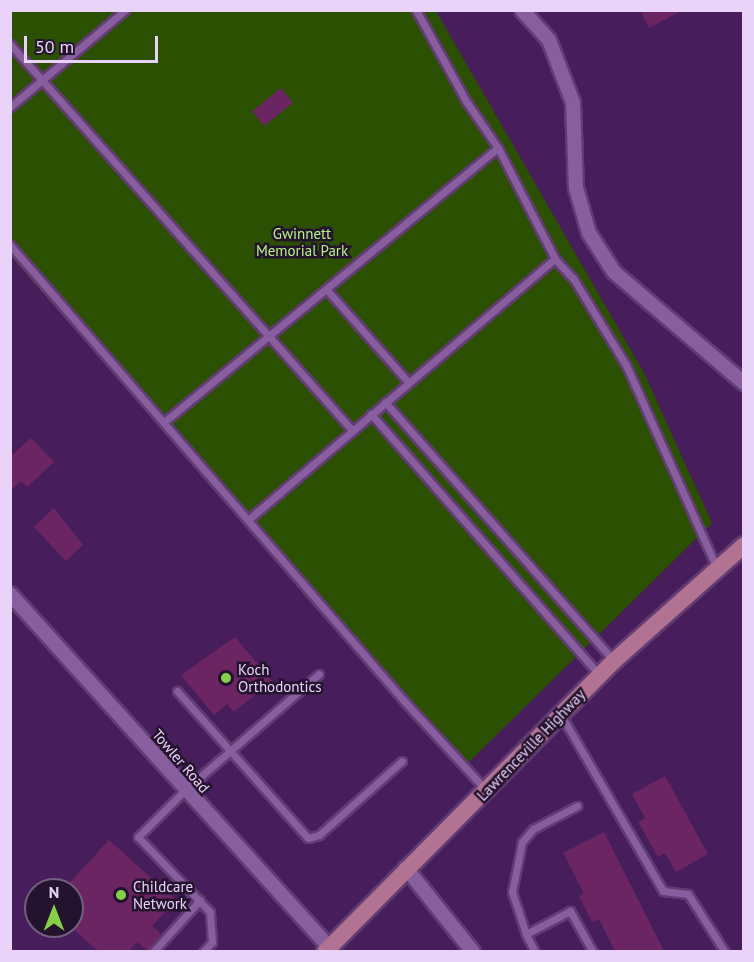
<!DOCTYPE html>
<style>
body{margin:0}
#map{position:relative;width:754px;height:962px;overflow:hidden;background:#471e5b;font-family:"PT Sans",sans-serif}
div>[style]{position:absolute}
.green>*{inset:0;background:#2c5001}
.building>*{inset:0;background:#6c2563;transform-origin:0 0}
.roads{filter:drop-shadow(2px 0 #623c73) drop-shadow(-2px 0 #623c73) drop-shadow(0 2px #623c73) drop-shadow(0 -2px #623c73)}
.service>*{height:7px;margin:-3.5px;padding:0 3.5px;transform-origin:3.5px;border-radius:3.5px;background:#885e9f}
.minor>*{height:14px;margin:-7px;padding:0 7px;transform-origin:7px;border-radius:7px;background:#885e9f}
.primary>*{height:16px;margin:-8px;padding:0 8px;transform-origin:8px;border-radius:8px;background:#b27291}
.dots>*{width:16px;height:16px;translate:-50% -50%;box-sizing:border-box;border:3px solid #24132e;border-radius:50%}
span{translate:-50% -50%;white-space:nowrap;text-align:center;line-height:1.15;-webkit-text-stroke:5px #24132e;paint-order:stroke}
.park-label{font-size:15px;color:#b4f483}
.poi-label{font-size:15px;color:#ead3f8}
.left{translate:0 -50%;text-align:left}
.street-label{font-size:15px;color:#ead3f8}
.frame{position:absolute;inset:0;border:12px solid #ead3f8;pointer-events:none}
.north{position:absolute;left:24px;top:878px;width:60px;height:60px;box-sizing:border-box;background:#24132e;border:2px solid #73607f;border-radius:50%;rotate:0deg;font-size:16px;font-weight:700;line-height:24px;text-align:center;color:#ead3f8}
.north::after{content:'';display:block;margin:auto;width:21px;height:27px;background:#88cf49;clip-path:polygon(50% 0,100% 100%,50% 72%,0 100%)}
.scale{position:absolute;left:24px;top:36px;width:134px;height:27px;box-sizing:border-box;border:3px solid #ead3f8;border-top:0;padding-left:8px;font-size:18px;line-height:21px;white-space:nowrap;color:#ead3f8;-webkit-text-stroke:4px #24132e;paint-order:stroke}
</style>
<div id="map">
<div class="green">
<div style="clip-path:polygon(10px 11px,436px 11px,644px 373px,712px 523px,460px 771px,11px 256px)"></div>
</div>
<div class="building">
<div style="clip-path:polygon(640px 10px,683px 10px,649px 28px)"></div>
<div style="left:281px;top:88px;width:19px;height:37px;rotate:51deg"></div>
<div style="clip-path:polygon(31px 438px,54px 462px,27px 487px,21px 481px,10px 491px,10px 457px)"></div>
<div style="clip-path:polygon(54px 508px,83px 545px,66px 561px,34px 527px)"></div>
<div style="clip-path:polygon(235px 637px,272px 681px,234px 712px,227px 704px,214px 715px,181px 675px)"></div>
<div style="clip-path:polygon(665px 776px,708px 854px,676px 872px,665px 853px,658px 857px,638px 822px,645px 818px,632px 794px)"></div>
<div style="clip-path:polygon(604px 832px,664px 951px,615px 951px,599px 919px,592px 922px,579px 896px,584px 893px,563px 853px)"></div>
<div style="clip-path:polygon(109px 840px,176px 900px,152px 926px,161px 934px,148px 951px,137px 942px,129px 951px,98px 951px,72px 928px,72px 890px,63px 890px)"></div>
</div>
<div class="roads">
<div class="service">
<div style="left:416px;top:10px;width:104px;rotate:61.2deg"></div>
<div style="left:466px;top:101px;width:57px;rotate:55.8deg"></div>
<div style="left:498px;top:148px;width:125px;rotate:62.8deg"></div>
<div style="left:555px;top:259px;width:26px;rotate:47deg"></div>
<div style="left:573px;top:278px;width:102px;rotate:58.7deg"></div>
<div style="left:626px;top:365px;width:222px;rotate:65.9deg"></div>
<div style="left:10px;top:44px;width:514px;rotate:48.47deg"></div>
<div style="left:10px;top:107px;width:150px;rotate:-40.1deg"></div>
<div style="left:10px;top:245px;width:604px;rotate:49.16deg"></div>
<div style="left:405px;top:702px;width:118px;rotate:47.4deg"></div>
<div style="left:327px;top:290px;width:123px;rotate:48.6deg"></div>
<div style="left:385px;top:402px;width:346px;rotate:48.5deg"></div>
<div style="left:371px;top:414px;width:348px;rotate:48.8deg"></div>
<div style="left:164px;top:422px;width:432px;rotate:-39.4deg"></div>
<div style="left:249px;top:519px;width:402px;rotate:-40.4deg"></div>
<div style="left:177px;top:691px;width:197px;rotate:48.3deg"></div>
<div style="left:308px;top:838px;width:11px;rotate:-15deg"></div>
<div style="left:319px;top:835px;width:111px;rotate:-41.7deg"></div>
<div style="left:561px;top:715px;width:203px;rotate:59.9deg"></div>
<div style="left:663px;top:891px;width:25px;rotate:7deg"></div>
<div style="left:688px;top:894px;width:69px;rotate:57.5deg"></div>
<div style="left:526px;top:934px;width:44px;rotate:-108.4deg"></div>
<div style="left:512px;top:892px;width:51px;rotate:-78.7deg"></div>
<div style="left:522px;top:842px;width:17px;rotate:-50deg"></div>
<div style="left:533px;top:829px;width:50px;rotate:-27.6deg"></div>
<div style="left:153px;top:952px;width:70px;rotate:-47.9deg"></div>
<div style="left:203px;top:952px;width:13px;rotate:-48deg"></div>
<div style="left:212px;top:942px;width:30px;rotate:-94deg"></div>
<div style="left:210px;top:912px;width:104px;rotate:-133.8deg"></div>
<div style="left:138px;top:837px;width:66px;rotate:-45deg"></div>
<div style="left:185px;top:790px;width:177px;rotate:-40.9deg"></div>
<div style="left:535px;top:952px;width:20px;rotate:-117deg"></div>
<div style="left:526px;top:934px;width:50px;rotate:-27.6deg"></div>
<div style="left:570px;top:911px;width:47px;rotate:60.7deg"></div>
</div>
<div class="minor">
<div style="left:522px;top:10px;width:40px;rotate:48deg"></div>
<div style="left:549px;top:40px;width:67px;rotate:69.1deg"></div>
<div style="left:573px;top:103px;width:85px;rotate:88deg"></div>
<div style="left:576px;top:188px;width:47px;rotate:73.9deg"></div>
<div style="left:589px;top:233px;width:46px;rotate:57.3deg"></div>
<div style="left:614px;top:272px;width:171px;rotate:40.5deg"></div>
<div style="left:10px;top:594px;width:476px;rotate:47.9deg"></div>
<div style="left:406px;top:868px;width:107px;rotate:51.4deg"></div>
</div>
<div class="primary">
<div style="left:325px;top:952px;width:410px;rotate:-45.2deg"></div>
<div style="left:614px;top:661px;width:174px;rotate:-41.7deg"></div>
</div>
</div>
<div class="dots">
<div style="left:226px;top:678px;background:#88cf49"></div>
<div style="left:121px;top:895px;background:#88cf49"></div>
</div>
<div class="park-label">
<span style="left:302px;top:242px">Gwinnett<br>Memorial Park</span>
</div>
<div class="poi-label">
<span class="left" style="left:238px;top:678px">Koch<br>Orthodontics</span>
<span class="left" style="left:133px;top:895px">Childcare<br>Network</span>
</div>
<div class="street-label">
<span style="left:531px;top:745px;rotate:-46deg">Lawrenceville Highway</span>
<span style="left:181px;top:761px;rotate:49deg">Towler Road</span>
</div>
<div class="frame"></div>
<div class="north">N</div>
<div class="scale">50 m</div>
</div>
